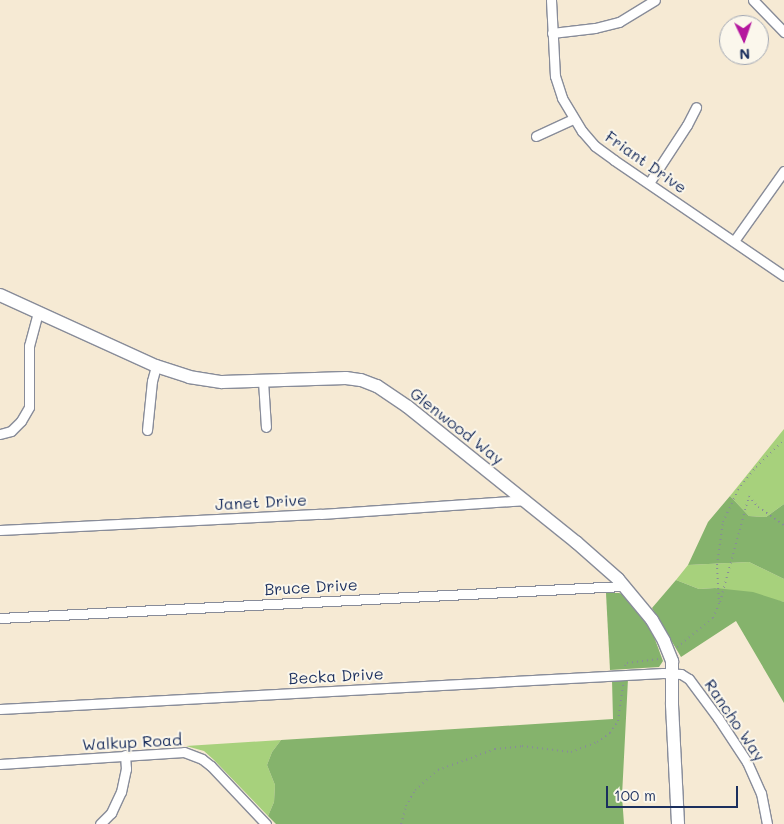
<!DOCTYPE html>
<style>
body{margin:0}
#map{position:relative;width:784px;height:824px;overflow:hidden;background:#f6ead4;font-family:Mali,sans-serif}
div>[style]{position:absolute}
.green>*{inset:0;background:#a7d17c}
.forest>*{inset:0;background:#85b36c}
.path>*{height:2px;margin-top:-1px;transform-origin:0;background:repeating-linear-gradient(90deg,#888c99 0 1px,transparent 0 5px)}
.roads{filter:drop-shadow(1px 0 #888c99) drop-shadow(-1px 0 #888c99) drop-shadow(0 1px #888c99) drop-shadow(0 -1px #888c99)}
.street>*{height:9px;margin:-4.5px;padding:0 4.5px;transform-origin:4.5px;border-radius:4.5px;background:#fff}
.secondary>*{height:12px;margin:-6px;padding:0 6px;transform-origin:6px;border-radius:6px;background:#fff}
span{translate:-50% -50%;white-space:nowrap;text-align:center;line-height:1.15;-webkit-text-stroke:4px #fbf7ec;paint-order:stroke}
.street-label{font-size:16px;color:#1b2f5e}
.north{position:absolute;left:719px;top:15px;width:50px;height:50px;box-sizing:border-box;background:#fbf7ec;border:1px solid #a1a7b3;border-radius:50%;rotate:177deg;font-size:14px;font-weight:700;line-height:20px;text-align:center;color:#1b2f5e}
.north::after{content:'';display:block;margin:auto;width:18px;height:22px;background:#b5179e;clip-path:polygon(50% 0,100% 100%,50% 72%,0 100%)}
.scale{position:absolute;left:606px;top:786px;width:132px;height:22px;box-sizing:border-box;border:2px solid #1b2f5e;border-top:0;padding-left:6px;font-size:15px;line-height:18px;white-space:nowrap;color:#1b2f5e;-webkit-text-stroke:4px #fbf7ec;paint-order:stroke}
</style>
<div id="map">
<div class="green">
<div style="clip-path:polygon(784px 429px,784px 504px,766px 517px,749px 516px,730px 496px)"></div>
<div style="clip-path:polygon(749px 562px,784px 579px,784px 602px,715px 588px,699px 589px,676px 580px,688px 565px)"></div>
<div style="clip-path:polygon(281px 740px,272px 752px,267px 765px,275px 785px,274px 802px,268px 816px,214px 760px,204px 751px,186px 746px)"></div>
</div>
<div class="forest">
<div style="clip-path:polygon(730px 496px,749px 516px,766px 517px,784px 504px,784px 579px,749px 562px,688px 565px,708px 522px)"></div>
<div style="clip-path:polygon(676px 580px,699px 589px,715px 588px,753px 592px,784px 602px,784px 703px,736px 621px,681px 657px,652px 608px)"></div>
<div style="clip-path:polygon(606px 593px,619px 593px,627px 595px,650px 626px,663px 661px,659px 667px,610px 670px)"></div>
<div style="clip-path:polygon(628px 679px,622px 796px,624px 824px,276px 824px,268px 816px,274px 802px,275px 785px,267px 765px,272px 752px,281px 740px,613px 719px,612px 680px)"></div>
</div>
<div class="path">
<div style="left:720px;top:602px;width:110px;rotate:-74.7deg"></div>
<div style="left:749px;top:496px;width:14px;rotate:51deg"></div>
<div style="left:758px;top:507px;width:32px;rotate:35deg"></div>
<div style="left:677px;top:647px;width:46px;rotate:-38.9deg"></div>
<div style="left:713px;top:618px;width:15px;rotate:-67deg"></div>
<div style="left:719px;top:604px;width:39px;rotate:-93deg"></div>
<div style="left:717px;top:565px;width:43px;rotate:-82.1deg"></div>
<div style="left:723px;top:522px;width:35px;rotate:-65deg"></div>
<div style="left:738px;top:490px;width:29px;rotate:-52deg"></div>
<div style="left:756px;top:467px;width:39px;rotate:-44deg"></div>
<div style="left:625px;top:666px;width:4px;rotate:-56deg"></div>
<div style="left:627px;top:663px;width:34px;rotate:-7deg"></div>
<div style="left:401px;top:824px;width:19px;rotate:-74deg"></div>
<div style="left:406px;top:806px;width:18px;rotate:-61deg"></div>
<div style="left:415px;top:790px;width:30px;rotate:-41deg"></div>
<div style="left:438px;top:770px;width:61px;rotate:-20.2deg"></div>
<div style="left:495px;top:749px;width:27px;rotate:-6deg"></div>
<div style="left:522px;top:746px;width:49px;rotate:7deg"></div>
<div style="left:571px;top:752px;width:28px;rotate:-21deg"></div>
<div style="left:597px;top:742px;width:16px;rotate:-35deg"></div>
<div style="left:610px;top:733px;width:14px;rotate:-56deg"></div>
<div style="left:618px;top:721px;width:37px;rotate:-82deg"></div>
</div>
<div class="roads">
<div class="street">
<div style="left:551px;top:0;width:76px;rotate:87deg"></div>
<div style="left:555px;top:76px;width:23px;rotate:72deg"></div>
<div style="left:562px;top:98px;width:39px;rotate:59deg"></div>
<div style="left:582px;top:131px;width:20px;rotate:49deg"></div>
<div style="left:595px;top:146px;width:24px;rotate:36deg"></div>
<div style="left:614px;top:160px;width:206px;rotate:34.3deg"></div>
<div style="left:753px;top:0;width:45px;rotate:45.9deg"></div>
<div style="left:552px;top:33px;width:43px;rotate:-6.6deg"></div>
<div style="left:595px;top:28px;width:25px;rotate:-14deg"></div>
<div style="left:619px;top:22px;width:42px;rotate:-31.4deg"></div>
<div style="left:536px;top:136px;width:41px;rotate:-24.7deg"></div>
<div style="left:649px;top:183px;width:69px;rotate:-56.8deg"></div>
<div style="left:687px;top:125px;width:20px;rotate:-63deg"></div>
<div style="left:734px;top:241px;width:86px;rotate:-54.5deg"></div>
<div style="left:263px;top:381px;width:46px;rotate:86.3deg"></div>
<div style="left:147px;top:430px;width:49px;rotate:-84.2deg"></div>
<div style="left:152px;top:381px;width:16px;rotate:-75deg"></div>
<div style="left:0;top:434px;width:11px;rotate:-15deg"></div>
<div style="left:11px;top:431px;width:14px;rotate:-45deg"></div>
<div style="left:21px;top:421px;width:16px;rotate:-60deg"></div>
<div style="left:29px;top:407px;width:61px;rotate:-90deg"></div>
<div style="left:29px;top:346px;width:35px;rotate:-75deg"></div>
<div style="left:0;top:530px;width:321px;rotate:-2.9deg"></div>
<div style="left:321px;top:514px;width:203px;rotate:-3.9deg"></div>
<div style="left:0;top:618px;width:625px;rotate:-2.94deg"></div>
<div style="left:0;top:709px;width:664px;rotate:-3.11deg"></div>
<div style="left:663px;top:673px;width:18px;rotate:3deg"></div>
<div style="left:681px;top:674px;width:9px;rotate:32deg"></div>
<div style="left:689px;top:679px;width:49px;rotate:53.4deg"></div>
<div style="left:718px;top:718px;width:53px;rotate:56.6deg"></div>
<div style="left:747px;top:762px;width:34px;rotate:66deg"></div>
<div style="left:761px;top:793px;width:32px;rotate:79deg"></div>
<div style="left:0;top:764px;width:184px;rotate:-3.7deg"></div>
<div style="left:184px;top:752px;width:19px;rotate:21deg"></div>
<div style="left:202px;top:759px;width:11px;rotate:38deg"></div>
<div style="left:211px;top:766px;width:80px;rotate:46.5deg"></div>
<div style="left:100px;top:824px;width:16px;rotate:-45deg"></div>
<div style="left:111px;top:813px;width:23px;rotate:-65deg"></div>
<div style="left:121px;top:792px;width:24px;rotate:-78deg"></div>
<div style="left:126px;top:769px;width:14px;rotate:-94deg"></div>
</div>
<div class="secondary">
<div style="left:0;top:295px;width:171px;rotate:24.5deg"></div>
<div style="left:156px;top:366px;width:35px;rotate:18deg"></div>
<div style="left:189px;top:377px;width:33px;rotate:9deg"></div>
<div style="left:222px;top:382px;width:124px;rotate:-1.8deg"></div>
<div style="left:346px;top:378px;width:15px;rotate:8deg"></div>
<div style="left:361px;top:380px;width:17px;rotate:21deg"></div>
<div style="left:377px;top:386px;width:37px;rotate:34deg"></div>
<div style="left:408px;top:407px;width:216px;rotate:38.8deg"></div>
<div style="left:576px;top:542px;width:56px;rotate:41.4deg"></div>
<div style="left:618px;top:579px;width:53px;rotate:50.3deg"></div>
<div style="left:652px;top:620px;width:24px;rotate:60deg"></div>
<div style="left:664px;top:641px;width:22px;rotate:68deg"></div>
<div style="left:672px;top:661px;width:44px;rotate:90deg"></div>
<div style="left:672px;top:705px;width:119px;rotate:87.1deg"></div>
</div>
</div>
<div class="street-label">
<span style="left:646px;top:162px;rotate:35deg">Friant Drive</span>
<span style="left:457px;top:426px;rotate:38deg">Glenwood Way</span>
<span style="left:261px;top:502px;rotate:-3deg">Janet Drive</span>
<span style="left:311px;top:587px;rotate:-3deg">Bruce Drive</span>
<span style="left:336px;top:676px;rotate:-3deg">Becka Drive</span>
<span style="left:735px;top:720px;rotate:56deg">Rancho Way</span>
<span style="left:132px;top:742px;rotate:-3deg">Walkup Road</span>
</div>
<div class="north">N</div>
<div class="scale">100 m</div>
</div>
